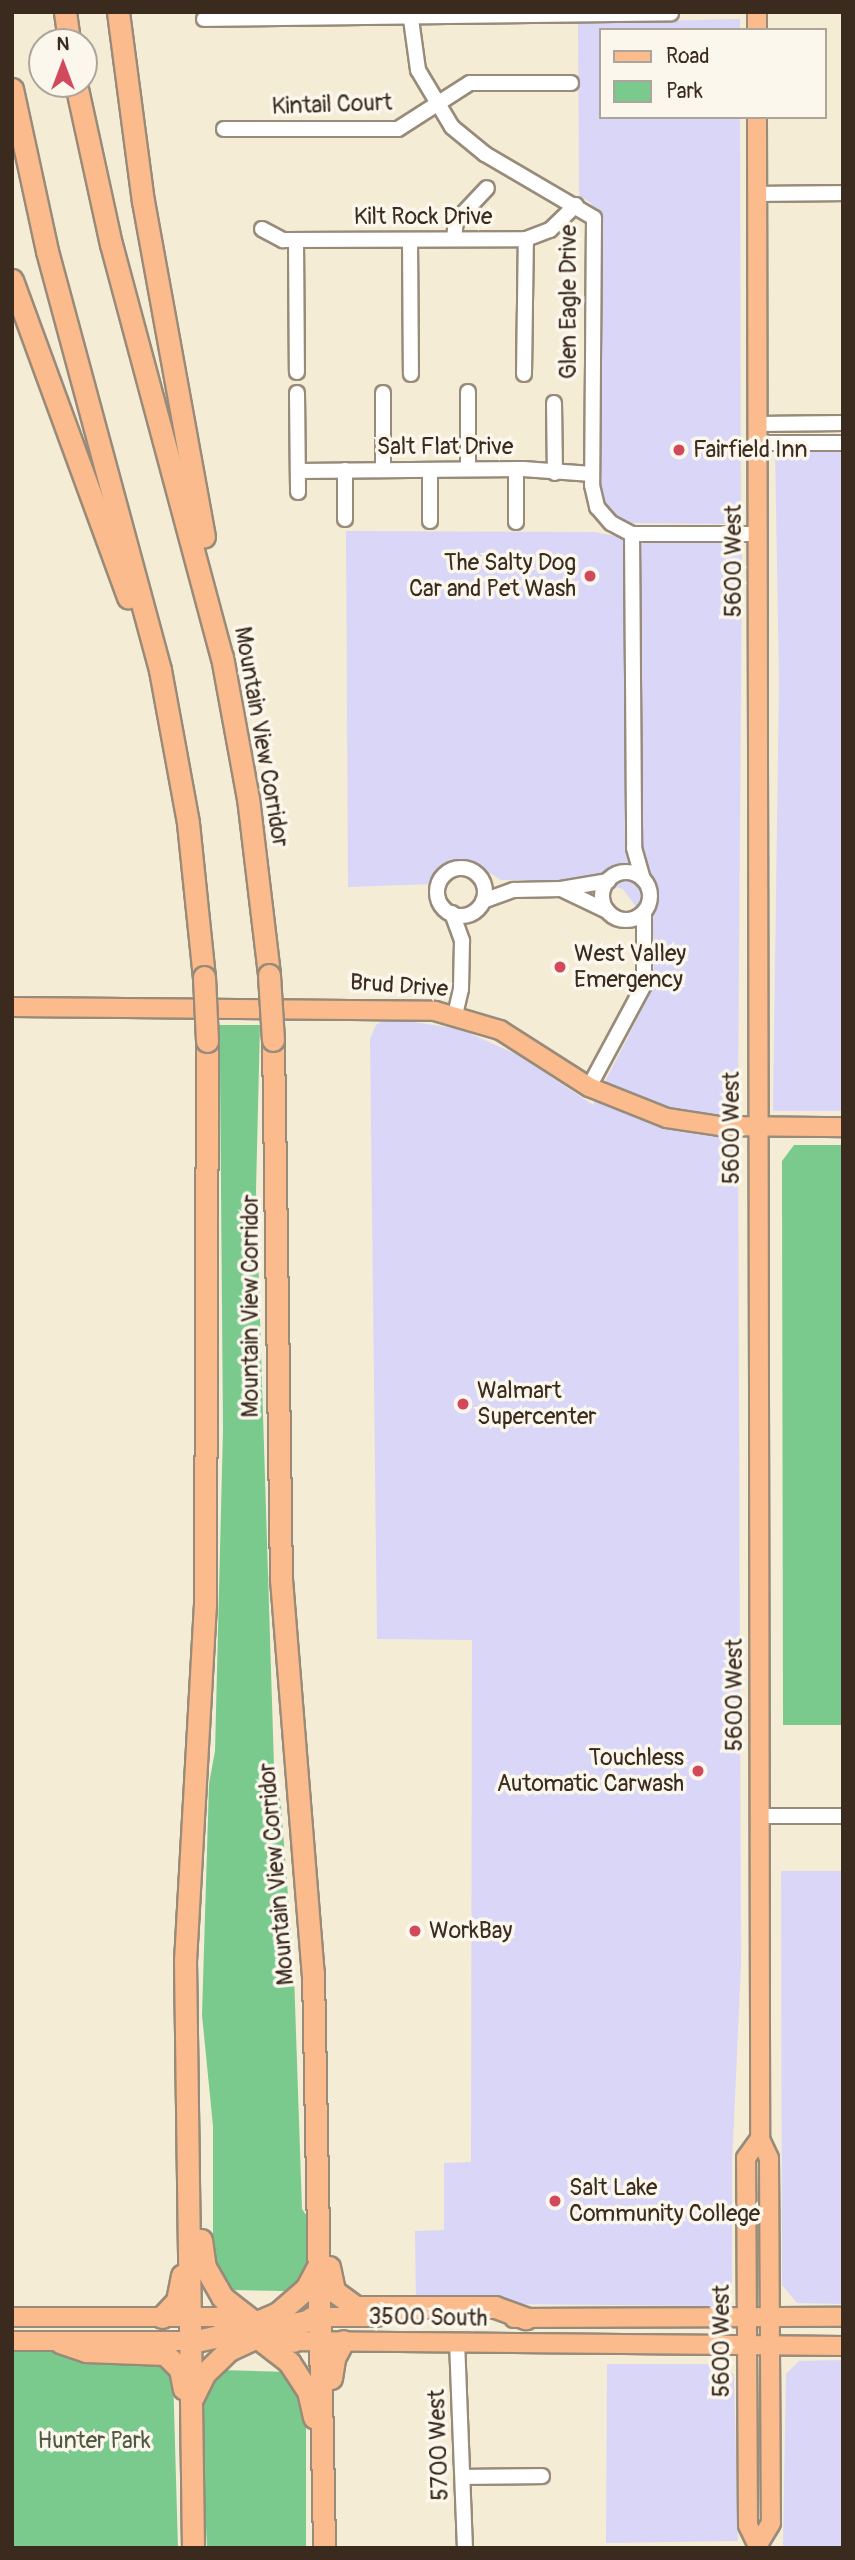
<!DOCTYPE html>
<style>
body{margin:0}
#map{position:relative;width:855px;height:2560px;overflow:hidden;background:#f5ecd6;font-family:Pangolin,sans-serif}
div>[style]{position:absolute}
.built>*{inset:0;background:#d9d6f7}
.green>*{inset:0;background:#79ca8c}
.roads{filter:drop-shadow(2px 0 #988b7a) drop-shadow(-2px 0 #988b7a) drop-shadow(0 2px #988b7a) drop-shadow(0 -2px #988b7a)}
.minor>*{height:14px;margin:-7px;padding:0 7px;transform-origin:7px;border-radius:7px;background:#fff}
.minor>.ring{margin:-7px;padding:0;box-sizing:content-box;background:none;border:14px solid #fff;border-radius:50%}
.major>*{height:18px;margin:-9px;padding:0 9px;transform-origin:9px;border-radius:9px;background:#fbbb8c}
.highway>*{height:21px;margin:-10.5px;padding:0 10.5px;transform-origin:10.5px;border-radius:10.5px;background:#fbbb8c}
.bridges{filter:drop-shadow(2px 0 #988b7a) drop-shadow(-2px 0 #988b7a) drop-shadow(0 2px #988b7a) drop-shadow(0 -2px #988b7a)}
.highway-bridge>*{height:21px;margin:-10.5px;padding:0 10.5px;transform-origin:10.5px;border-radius:10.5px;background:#fbbb8c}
.dots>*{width:19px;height:19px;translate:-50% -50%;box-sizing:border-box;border:4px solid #fbf7ec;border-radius:50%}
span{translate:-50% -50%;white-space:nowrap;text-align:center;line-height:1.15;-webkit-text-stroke:7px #fbf7ec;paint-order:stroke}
.street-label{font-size:23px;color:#3b2a1e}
.poi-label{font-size:23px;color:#3b2a1e}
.left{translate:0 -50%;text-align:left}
.right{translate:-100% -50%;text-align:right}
.park-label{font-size:23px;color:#4e5a3f}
.frame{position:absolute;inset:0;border:14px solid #3b2a1e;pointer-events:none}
.legend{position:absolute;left:599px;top:28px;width:228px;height:91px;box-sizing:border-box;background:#fbf7ec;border:2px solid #aea59a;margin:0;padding:9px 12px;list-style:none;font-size:21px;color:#3b2a1e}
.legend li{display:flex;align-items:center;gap:14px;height:35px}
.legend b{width:35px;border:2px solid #aea59a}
.north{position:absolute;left:28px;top:28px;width:70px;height:70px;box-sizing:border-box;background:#fbf7ec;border:2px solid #aea59a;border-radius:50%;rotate:0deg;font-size:19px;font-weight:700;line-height:28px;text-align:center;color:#3b2a1e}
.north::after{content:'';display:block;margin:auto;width:24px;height:32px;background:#d1495b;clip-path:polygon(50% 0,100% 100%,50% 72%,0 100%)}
</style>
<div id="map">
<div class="built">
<div style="clip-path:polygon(740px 19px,740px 30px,601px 30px,601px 117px,740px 117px,741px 514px,729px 524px,627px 523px,611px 516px,598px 493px,600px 218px,590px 202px,579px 196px,578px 23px)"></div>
<div style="clip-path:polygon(843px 448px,843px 1111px,773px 1111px,779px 680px,775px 449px)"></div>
<div style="clip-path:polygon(346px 531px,594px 532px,654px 543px,732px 543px,742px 554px,738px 1103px,741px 1966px,732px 2163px,732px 2287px,725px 2301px,714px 2306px,416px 2303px,415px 2231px,444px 2230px,444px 2163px,471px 2162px,472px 1640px,377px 1639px,370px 1039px,376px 1025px,387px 1018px,460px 1029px,518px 1055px,593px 1105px,652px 990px,655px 944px,650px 926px,623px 889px,590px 880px,501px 880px,471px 861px,447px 863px,432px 884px,348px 887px)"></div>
<div style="clip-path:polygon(781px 1871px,843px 1871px,843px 2304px,797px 2303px,782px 2285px)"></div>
<div style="clip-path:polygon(843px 2360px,843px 2548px,783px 2548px,786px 2374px,799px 2361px)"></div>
<div style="clip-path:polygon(607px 2364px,716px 2364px,734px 2374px,738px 2541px,606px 2543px)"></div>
</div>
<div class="green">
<div style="clip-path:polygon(215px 1025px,260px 1025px,256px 1190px,274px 1766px,281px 1805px,294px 1974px,302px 2209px,311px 2222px,305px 2272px,291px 2290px,284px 2291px,227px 2290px,206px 2237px,213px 2233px,213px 2126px,202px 2015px,209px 1784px,215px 1751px,223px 1430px,220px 1068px,215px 1061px)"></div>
<div style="clip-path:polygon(794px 1145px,843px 1145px,843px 1725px,783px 1725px,782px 1161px)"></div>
<div style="clip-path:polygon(34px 2348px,69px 2355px,153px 2355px,173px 2374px,178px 2548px,12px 2548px,12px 2349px)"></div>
<div style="clip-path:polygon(221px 2370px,289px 2372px,306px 2408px,306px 2548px,207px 2548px,200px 2399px,210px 2376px)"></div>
</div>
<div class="roads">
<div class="minor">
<div style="left:410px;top:12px;width:59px;rotate:82.1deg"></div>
<div style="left:418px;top:70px;width:66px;rotate:59.2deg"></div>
<div style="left:452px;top:127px;width:43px;rotate:39.3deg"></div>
<div style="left:485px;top:154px;width:126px;rotate:30.4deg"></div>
<div style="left:594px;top:218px;width:267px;rotate:90.4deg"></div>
<div style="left:592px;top:485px;width:23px;rotate:77deg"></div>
<div style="left:597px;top:507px;width:21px;rotate:49deg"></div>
<div style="left:611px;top:523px;width:24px;rotate:28deg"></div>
<div style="left:632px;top:534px;width:126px"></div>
<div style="left:204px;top:19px;width:467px;rotate:-0.7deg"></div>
<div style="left:224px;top:129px;width:174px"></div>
<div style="left:398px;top:129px;width:85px;rotate:-32.6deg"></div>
<div style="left:470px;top:83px;width:101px"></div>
<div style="left:758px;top:194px;width:85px;rotate:-0.7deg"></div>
<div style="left:262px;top:229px;width:24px;rotate:28deg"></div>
<div style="left:283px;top:240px;width:243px;rotate:-0.2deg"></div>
<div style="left:526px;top:239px;width:26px;rotate:-21deg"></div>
<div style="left:550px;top:230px;width:36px;rotate:-44deg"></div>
<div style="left:454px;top:239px;width:18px;rotate:-84deg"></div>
<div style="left:456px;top:221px;width:45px;rotate:-46.8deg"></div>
<div style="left:296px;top:240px;width:132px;rotate:89.6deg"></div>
<div style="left:410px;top:240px;width:134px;rotate:89.6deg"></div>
<div style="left:524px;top:374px;width:135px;rotate:-89.2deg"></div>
<div style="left:468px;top:392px;width:77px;rotate:90deg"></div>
<div style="left:297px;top:393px;width:99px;rotate:89.4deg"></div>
<div style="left:383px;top:393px;width:77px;rotate:90deg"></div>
<div style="left:554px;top:403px;width:70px;rotate:89.2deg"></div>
<div style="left:758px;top:424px;width:85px;rotate:-0.7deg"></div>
<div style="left:758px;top:443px;width:85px"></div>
<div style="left:345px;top:470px;width:49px;rotate:90deg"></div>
<div style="left:430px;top:470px;width:51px;rotate:90deg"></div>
<div style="left:298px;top:471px;width:225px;rotate:-0.5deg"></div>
<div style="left:523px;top:469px;width:69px;rotate:4.1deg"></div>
<div style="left:516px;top:522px;width:53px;rotate:-90deg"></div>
<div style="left:632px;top:534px;width:314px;rotate:89.6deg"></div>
<div style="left:634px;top:848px;width:32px;rotate:74deg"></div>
<div class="ring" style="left:437px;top:868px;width:34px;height:34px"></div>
<div class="ring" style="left:602px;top:872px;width:34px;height:34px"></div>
<div style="left:561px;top:889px;width:51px;rotate:25.6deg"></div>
<div style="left:483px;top:901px;width:33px;rotate:-20deg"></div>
<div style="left:514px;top:890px;width:47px;rotate:-1.2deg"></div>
<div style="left:561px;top:889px;width:48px;rotate:-9.7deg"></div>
<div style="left:452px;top:913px;width:30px;rotate:70deg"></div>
<div style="left:462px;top:941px;width:48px;rotate:91.2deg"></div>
<div style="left:461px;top:989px;width:26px;rotate:103deg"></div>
<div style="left:589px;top:1087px;width:116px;rotate:-61.7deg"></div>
<div style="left:644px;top:985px;width:72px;rotate:-90deg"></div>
<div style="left:760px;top:1816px;width:83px"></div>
<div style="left:457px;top:2341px;width:207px;rotate:87.8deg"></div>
<div style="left:465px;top:2477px;width:77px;rotate:-0.7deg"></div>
</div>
<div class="major">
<div style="left:757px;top:12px;width:18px;rotate:90deg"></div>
<div style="left:757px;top:117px;width:2022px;rotate:89.91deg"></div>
<div style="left:760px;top:2139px;width:21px;rotate:65deg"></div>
<div style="left:769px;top:2158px;width:365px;rotate:89.7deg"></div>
<div style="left:771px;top:2523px;width:23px;rotate:121deg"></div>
<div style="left:12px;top:1007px;width:423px;rotate:0.5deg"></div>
<div style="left:435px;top:1011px;width:68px;rotate:16.3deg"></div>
<div style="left:500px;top:1030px;width:106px;rotate:32.6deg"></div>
<div style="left:589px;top:1087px;width:84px;rotate:21.7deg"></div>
<div style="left:667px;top:1118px;width:54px;rotate:8.6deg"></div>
<div style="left:720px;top:1126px;width:123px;rotate:0.5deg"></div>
<div style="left:12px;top:2317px;width:218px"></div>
<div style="left:311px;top:2317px;width:66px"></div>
<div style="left:514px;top:2318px;width:329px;rotate:-0.2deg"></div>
<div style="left:12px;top:2341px;width:190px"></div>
<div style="left:283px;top:2341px;width:560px;rotate:0.51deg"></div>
<div style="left:759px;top:2548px;width:25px;rotate:-116deg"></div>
<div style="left:748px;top:2525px;width:367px;rotate:-90.3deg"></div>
<div style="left:746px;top:2158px;width:24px;rotate:-54deg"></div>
</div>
<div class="highway">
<div style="left:65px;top:12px;width:30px;rotate:82deg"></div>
<div style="left:118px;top:12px;width:191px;rotate:82.5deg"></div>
<div style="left:143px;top:201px;width:341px;rotate:79.7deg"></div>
<div style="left:76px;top:84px;width:164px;rotate:77.7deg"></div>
<div style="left:111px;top:244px;width:428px;rotate:75deg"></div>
<div style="left:222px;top:657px;width:143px;rotate:79.6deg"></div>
<div style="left:248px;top:798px;width:178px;rotate:83.2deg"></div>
<div style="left:12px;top:89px;width:166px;rotate:77.8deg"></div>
<div style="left:47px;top:251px;width:434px;rotate:74.9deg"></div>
<div style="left:160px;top:670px;width:156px;rotate:79.6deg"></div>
<div style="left:188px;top:823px;width:155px;rotate:84.1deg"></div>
<div style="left:12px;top:280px;width:338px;rotate:69.9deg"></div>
<div style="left:273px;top:1040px;width:539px;rotate:89.15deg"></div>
<div style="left:281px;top:1579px;width:395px;rotate:85.4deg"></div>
<div style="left:313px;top:1973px;width:575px;rotate:88.9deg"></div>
<div style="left:201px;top:2240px;width:27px;rotate:82deg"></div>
<div style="left:205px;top:2267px;width:34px;rotate:60deg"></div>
<div style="left:222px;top:2297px;width:57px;rotate:37.9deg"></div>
<div style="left:267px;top:2332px;width:28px;rotate:18deg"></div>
<div style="left:329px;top:2267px;width:25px;rotate:78deg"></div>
<div style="left:334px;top:2291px;width:27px;rotate:36deg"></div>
<div style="left:356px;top:2307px;width:139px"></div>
<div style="left:495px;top:2307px;width:33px;rotate:20deg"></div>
<div style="left:162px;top:2317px;width:22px;rotate:-47deg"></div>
<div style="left:177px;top:2301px;width:26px;rotate:-79deg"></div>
<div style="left:219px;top:2317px;width:28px;rotate:23deg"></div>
<div style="left:245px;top:2328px;width:56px;rotate:37.7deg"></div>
<div style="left:289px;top:2362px;width:35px;rotate:57deg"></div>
<div style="left:308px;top:2391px;width:27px;rotate:77deg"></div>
<div style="left:60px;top:2342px;width:28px;rotate:19deg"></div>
<div style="left:86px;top:2351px;width:79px;rotate:2.2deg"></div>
<div style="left:165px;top:2354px;width:21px;rotate:45deg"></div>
<div style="left:180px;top:2369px;width:20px;rotate:79deg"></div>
<div style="left:191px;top:2342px;width:39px;rotate:-12deg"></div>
<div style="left:229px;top:2334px;width:53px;rotate:-23.2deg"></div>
<div style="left:278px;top:2313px;width:37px;rotate:-41deg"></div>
<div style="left:306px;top:2289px;width:30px;rotate:-62deg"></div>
<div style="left:331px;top:2378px;width:20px;rotate:-81deg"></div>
<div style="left:334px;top:2358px;width:19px;rotate:-62deg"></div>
<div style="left:193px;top:2397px;width:25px;rotate:-64deg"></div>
<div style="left:204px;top:2374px;width:35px;rotate:-44deg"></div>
<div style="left:229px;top:2350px;width:50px;rotate:-25deg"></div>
<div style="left:274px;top:2329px;width:49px;rotate:-14deg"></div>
<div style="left:193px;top:2548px;width:587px;rotate:-90.78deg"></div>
<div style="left:185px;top:1961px;width:356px;rotate:-86.8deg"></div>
<div style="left:205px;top:1606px;width:565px;rotate:-89.8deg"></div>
</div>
</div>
<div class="bridges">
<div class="highway-bridge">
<div style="left:269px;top:975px;width:65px;rotate:86.5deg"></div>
<div style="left:204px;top:977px;width:64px;rotate:87.3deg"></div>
</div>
</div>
<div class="dots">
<div style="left:679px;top:450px;background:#d1495b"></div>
<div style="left:590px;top:576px;background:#d1495b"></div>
<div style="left:560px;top:967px;background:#d1495b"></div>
<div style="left:463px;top:1404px;background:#d1495b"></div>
<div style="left:698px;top:1771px;background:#d1495b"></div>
<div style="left:415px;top:1931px;background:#d1495b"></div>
<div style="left:555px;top:2201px;background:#d1495b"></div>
</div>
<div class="street-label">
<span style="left:332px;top:105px;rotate:-2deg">Kintail Court</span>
<span style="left:423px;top:217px">Kilt Rock Drive</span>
<span style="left:569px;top:302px;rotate:-90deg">Glen Eagle Drive</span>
<span style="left:445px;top:447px">Salt Flat Drive</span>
<span style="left:734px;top:561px;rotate:-90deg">5600 West</span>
<span style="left:261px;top:737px;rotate:80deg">Mountain View Corridor</span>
<span style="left:399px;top:986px;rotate:4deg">Brud Drive</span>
<span style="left:732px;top:1128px;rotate:-90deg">5600 West</span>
<span style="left:251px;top:1306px;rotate:-90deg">Mountain View Corridor</span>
<span style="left:735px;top:1695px;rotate:-90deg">5600 West</span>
<span style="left:277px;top:1874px;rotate:-95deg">Mountain View Corridor</span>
<span style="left:428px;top:2318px;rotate:1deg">3500 South</span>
<span style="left:722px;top:2341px;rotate:-90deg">5600 West</span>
<span style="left:439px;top:2445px;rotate:-92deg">5700 West</span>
</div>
<div class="poi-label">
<span class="left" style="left:693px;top:450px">Fairfield Inn</span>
<span class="right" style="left:576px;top:576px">The Salty Dog<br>Car and Pet Wash</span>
<span class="left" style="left:574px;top:967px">West Valley<br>Emergency</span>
<span class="left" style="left:477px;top:1404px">Walmart<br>Supercenter</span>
<span class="right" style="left:684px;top:1771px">Touchless<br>Automatic Carwash</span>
<span class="left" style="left:429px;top:1931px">WorkBay</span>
<span class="left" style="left:569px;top:2201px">Salt Lake<br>Community College</span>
</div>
<div class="park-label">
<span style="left:94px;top:2441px">Hunter Park</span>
</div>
<div class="frame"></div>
<ul class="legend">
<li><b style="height:9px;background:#fbbb8c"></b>Road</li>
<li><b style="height:19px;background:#79ca8c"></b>Park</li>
</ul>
<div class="north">N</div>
</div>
